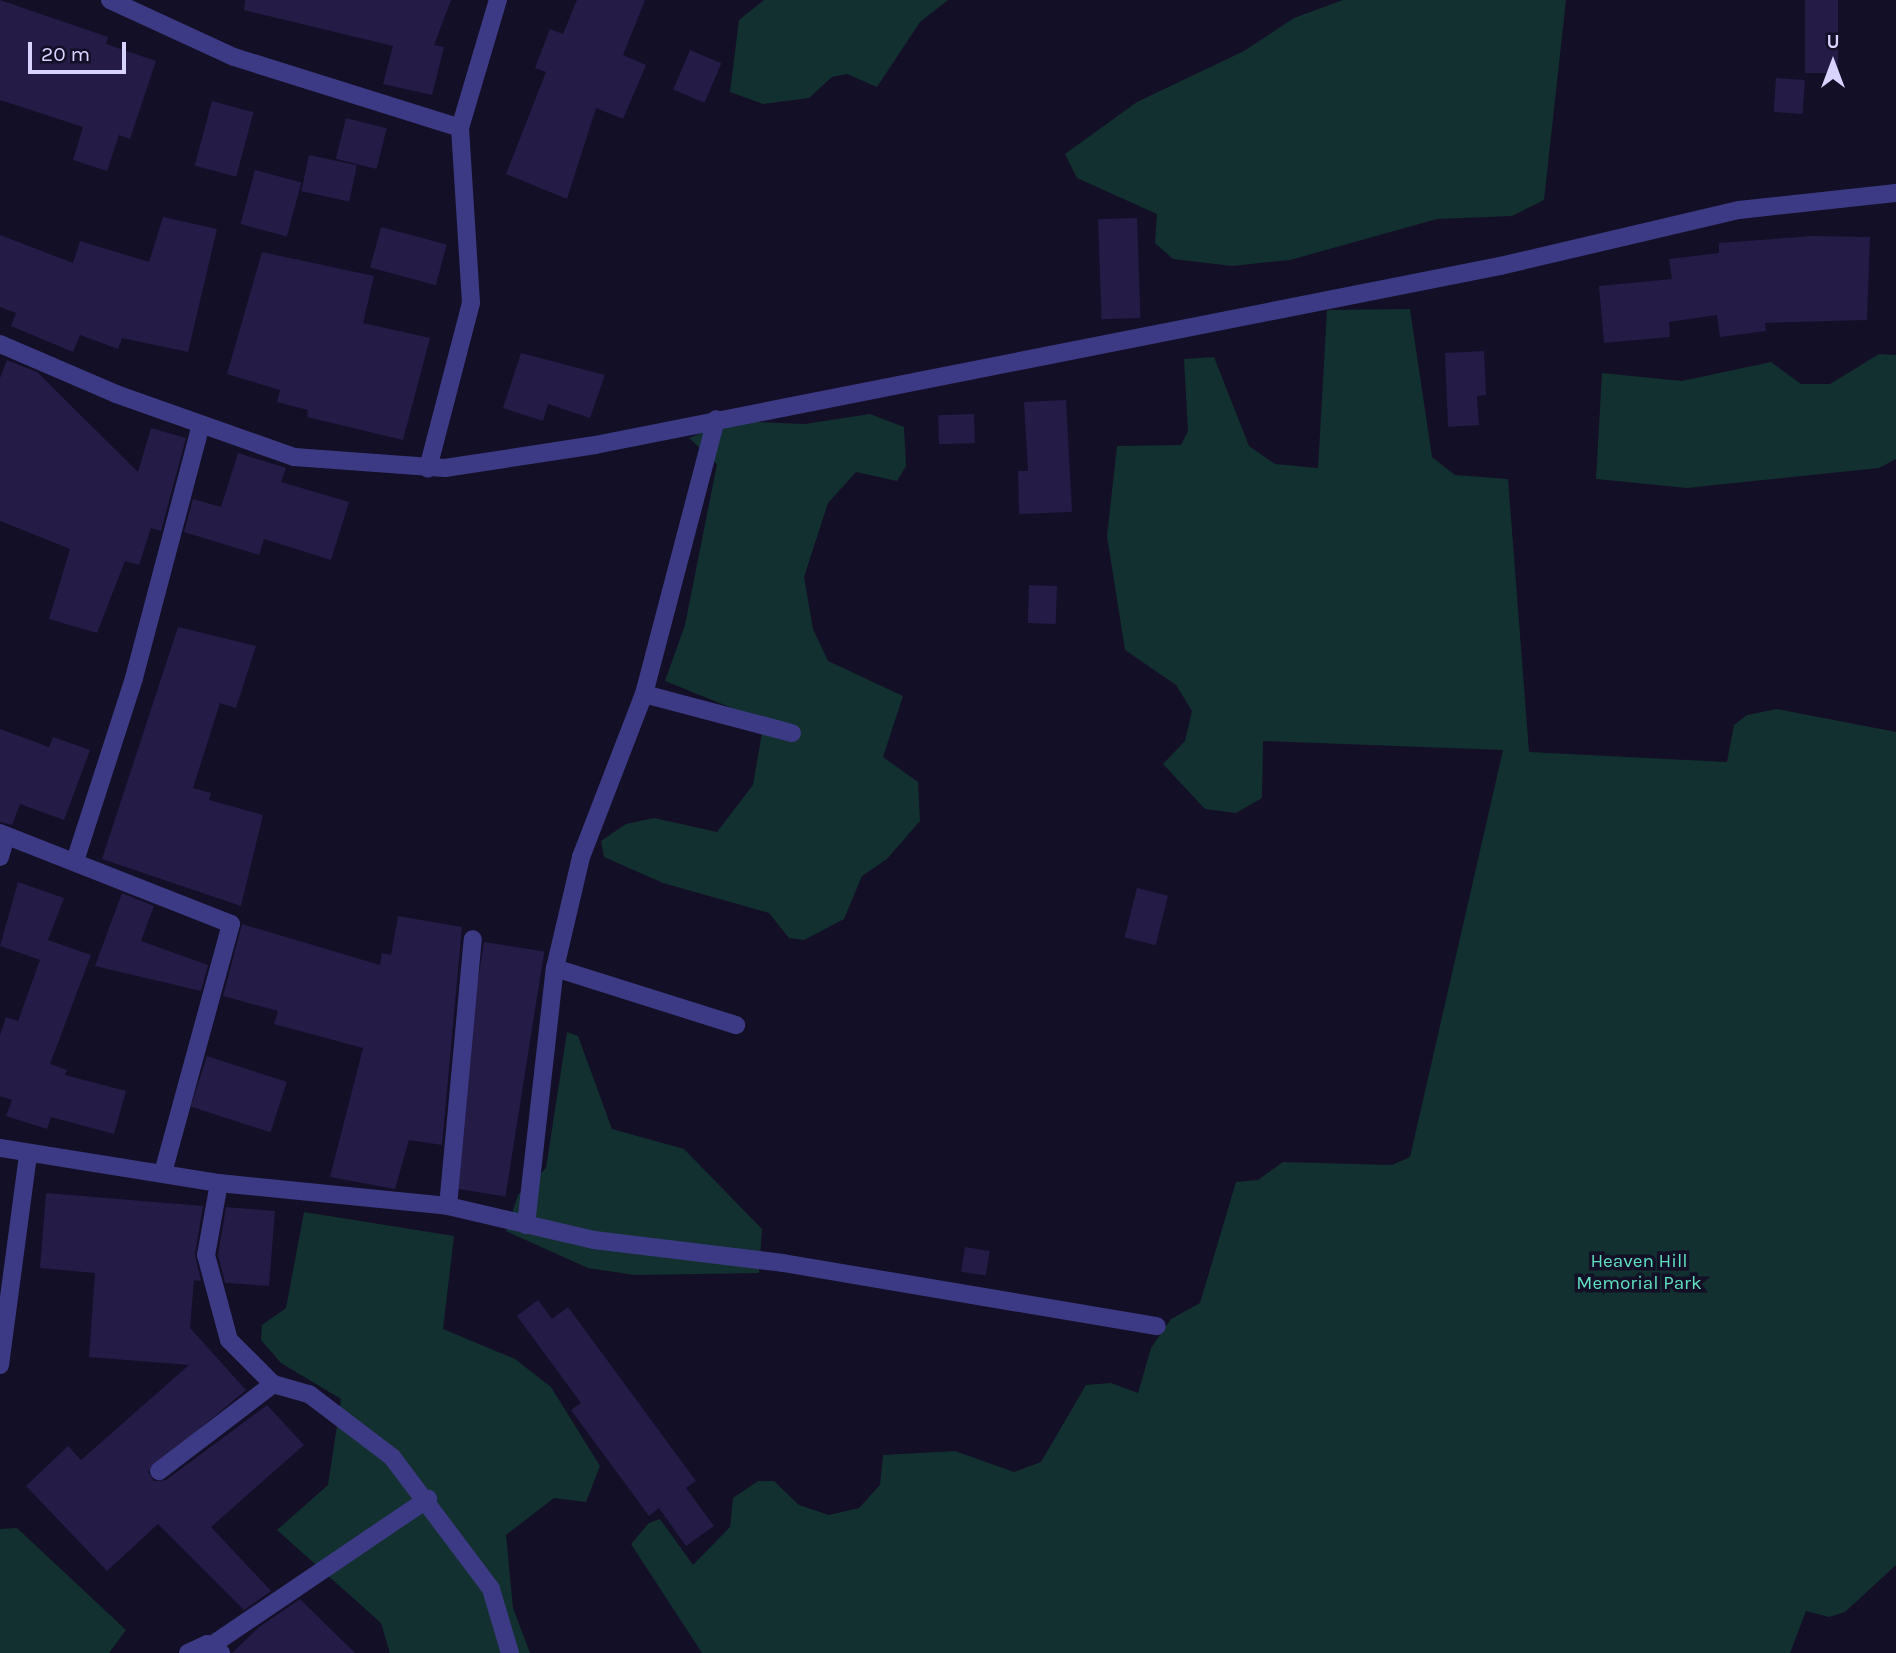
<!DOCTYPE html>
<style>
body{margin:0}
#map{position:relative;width:1896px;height:1653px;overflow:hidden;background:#130f26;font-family:Karla,sans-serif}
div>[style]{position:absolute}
.green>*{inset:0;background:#12302f}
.building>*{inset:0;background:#241b47;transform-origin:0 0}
.minor>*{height:18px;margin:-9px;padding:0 9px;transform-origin:9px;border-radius:9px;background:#3d3a85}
span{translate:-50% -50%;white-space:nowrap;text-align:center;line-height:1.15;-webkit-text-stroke:7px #130f26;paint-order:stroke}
.park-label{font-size:19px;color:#5fe0c0}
.north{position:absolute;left:1798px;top:28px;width:70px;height:70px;-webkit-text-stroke:5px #130f26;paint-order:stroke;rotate:0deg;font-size:19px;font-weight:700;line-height:28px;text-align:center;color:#d9d4ff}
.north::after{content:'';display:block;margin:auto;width:24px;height:32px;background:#d9d4ff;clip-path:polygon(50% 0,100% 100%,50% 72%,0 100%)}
.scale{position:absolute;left:28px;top:42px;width:98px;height:32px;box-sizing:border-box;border:4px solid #d9d4ff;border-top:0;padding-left:9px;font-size:21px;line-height:24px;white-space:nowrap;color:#d9d4ff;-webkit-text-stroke:5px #130f26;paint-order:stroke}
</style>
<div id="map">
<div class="green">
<div style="clip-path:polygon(764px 0,948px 0,920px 22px,877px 87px,847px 74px,832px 77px,809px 98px,763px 104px,730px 92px,739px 20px)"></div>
<div style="clip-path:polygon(1343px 0,1566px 0,1544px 200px,1512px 216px,1437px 219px,1290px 260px,1232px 266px,1173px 259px,1155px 243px,1157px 214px,1077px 178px,1065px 154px,1137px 102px,1244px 51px,1294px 18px)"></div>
<div style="clip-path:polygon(1410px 309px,1432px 457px,1455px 475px,1508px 479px,1529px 752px,1727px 762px,1734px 725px,1747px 715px,1777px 709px,1896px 732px,1896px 1565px,1845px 1612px,1829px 1617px,1806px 1611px,1790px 1653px,702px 1653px,631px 1544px,649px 1523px,660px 1519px,693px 1565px,730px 1527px,733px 1498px,758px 1481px,774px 1481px,799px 1505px,829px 1515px,859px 1508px,880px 1485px,883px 1455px,955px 1451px,1014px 1472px,1041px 1462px,1086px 1385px,1111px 1383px,1138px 1393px,1151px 1348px,1171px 1319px,1200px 1303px,1236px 1182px,1258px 1180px,1283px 1162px,1392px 1165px,1410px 1157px,1503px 750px,1263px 741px,1262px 798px,1236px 813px,1205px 809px,1163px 764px,1185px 741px,1192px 711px,1176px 685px,1125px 650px,1107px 536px,1117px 446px,1181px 445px,1188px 431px,1184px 359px,1214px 357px,1249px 446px,1275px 464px,1318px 468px,1327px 310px)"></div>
<div style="clip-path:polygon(1879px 354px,1896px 355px,1896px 459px,1879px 468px,1687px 488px,1596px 479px,1602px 373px,1682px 381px,1771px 362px,1801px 384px,1830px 384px)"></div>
<div style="clip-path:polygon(870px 414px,904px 427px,906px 466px,897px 481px,856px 472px,828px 503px,804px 577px,813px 629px,828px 661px,903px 696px,883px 757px,918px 782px,920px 821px,887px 859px,862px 876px,844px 919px,804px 940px,789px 938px,769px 913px,663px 883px,604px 857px,601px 841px,626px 824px,654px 818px,717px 832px,753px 785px,764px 721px,665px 681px,685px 625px,717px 464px,689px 438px,731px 421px,805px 424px)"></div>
<div style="clip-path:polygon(567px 1032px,578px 1036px,612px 1129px,684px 1149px,762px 1229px,759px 1273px,635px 1275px,588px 1268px,506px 1231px,518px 1195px,546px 1168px)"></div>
<div style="clip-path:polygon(304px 1212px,454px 1236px,443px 1329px,515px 1359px,551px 1387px,600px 1466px,586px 1502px,554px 1498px,506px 1535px,513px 1608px,530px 1653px,390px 1653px,381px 1623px,277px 1530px,328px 1485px,341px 1399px,281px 1363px,261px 1340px,262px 1325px,286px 1308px)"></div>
<div style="clip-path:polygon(17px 1528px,126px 1630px,109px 1653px,0 1653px,0 1529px)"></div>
</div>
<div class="building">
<div style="clip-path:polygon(0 0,108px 37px,106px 44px,156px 61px,130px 139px,119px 135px,107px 171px,73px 160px,83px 127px,0 100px)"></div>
<div style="clip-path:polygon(245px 0,451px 0,434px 45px,444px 47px,432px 95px,383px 84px,393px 46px,244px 10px)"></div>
<div style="clip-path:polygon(577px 0,645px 0,623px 55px,646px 65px,623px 119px,596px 108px,567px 199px,506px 174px,546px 72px,535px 68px,550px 29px,563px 34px)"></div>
<div style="left:1805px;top:0;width:33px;height:73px"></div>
<div style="left:690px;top:50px;width:34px;height:43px;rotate:23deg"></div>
<div style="left:1776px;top:78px;width:29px;height:34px;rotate:4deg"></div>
<div style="left:212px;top:101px;width:43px;height:67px;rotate:15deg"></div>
<div style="left:346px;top:118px;width:42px;height:42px;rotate:14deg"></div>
<div style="left:309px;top:155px;width:49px;height:37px;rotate:12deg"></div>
<div style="left:255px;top:170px;width:48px;height:56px;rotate:15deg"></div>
<div style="clip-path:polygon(163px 217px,217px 229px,188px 352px,122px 338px,118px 349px,80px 335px,73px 352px,11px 326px,16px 313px,0 307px,0 235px,73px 263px,80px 241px,149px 262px)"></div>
<div style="left:1137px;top:218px;width:100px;height:39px;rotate:88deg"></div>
<div style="left:381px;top:227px;width:68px;height:42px;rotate:15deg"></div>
<div style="clip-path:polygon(1812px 236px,1870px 237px,1867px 320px,1765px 323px,1766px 331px,1720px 337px,1717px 315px,1669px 322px,1670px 337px,1604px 343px,1599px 286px,1672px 279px,1669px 259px,1719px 253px,1719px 243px)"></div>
<div style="clip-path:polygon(262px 252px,374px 276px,363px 323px,430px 338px,403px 440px,307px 417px,308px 410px,277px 402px,280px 390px,227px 374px)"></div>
<div style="clip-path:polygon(1484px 351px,1486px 395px,1477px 396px,1479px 425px,1448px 427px,1445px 353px)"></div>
<div style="clip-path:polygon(521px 353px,605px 375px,590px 418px,548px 404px,543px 421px,503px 408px)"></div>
<div style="clip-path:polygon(7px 360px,37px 372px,138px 472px,151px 428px,186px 438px,161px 531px,151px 528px,139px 565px,125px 561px,97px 633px,49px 619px,70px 549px,0 521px,0 378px)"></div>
<div style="clip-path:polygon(1066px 400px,1072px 512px,1019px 514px,1018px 471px,1028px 471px,1024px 402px)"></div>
<div style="left:974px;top:414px;width:29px;height:36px;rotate:88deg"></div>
<div style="clip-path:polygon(238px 453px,286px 468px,281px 482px,349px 502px,331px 560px,264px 539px,259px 555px,184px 532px,193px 499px,221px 507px)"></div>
<div style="left:1029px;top:585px;width:28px;height:38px;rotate:2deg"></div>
<div style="clip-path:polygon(178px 627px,256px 646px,236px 708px,220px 703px,193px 788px,211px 793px,209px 800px,263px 815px,241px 906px,102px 859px)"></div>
<div style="clip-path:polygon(0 729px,49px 747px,53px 737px,90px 750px,64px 820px,20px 804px,12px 825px,0 822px)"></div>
<div style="clip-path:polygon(18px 882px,64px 898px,48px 940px,91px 955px,50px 1064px,67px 1070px,65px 1075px,126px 1091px,114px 1134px,51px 1117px,47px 1129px,6px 1116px,12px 1100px,0 1096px,0 1035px,6px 1017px,18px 1021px,40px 960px,0 946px)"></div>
<div style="left:1137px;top:888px;width:32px;height:51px;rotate:14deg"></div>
<div style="clip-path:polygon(122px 893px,154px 906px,141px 941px,208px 965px,201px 991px,95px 966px)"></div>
<div style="clip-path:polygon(398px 916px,462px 927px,442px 1145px,409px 1140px,395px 1189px,330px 1177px,363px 1048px,274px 1024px,278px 1011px,223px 996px,242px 924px,380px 965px,382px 953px,391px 955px)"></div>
<div style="left:484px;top:942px;width:61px;height:248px;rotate:9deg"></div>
<div style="left:207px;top:1056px;width:84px;height:53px;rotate:18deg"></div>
<div style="clip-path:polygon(46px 1193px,203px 1206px,195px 1254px,201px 1281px,194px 1280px,190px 1328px,246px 1390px,148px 1472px,154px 1481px,166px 1480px,267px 1405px,304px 1445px,211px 1527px,271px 1591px,244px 1610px,158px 1524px,107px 1571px,26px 1486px,68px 1446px,81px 1460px,189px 1365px,89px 1357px,95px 1273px,40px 1268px)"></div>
<div style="clip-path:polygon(226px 1207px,275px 1211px,269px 1286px,225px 1283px,218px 1255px)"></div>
<div style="left:965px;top:1247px;width:25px;height:25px;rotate:9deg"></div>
<div style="clip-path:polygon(538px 1300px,552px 1319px,568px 1307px,696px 1481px,686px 1488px,714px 1526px,686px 1546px,659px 1508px,649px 1516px,571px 1410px,581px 1403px,517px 1316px)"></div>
<div style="clip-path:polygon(300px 1599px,355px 1653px,232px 1653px,259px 1627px)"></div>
</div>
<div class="minor">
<div style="left:110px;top:0;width:136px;rotate:24.7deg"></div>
<div style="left:234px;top:57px;width:237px;rotate:17.4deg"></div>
<div style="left:460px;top:128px;width:175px;rotate:86.4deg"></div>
<div style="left:471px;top:303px;width:171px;rotate:104.6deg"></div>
<div style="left:460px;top:128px;width:134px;rotate:-73.5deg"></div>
<div style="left:0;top:344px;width:126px;rotate:23.3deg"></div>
<div style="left:116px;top:394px;width:189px;rotate:19.5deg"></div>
<div style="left:294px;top:457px;width:151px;rotate:4.2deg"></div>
<div style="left:445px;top:468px;width:152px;rotate:-8.7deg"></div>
<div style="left:595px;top:445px;width:923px;rotate:-11.19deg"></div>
<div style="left:1500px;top:266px;width:245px;rotate:-13.2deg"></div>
<div style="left:1739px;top:210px;width:158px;rotate:-6.2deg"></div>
<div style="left:644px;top:694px;width:153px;rotate:14.8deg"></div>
<div style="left:0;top:833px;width:248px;rotate:21.5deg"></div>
<div style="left:231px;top:924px;width:258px;rotate:105.3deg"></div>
<div style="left:0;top:857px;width:22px;rotate:-74deg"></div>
<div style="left:75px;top:861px;width:192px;rotate:-72.1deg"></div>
<div style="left:134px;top:678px;width:262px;rotate:-75.2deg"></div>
<div style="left:555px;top:968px;width:190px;rotate:17.5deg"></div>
<div style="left:0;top:1148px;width:222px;rotate:9.1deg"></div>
<div style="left:219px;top:1183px;width:230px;rotate:5.7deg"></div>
<div style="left:448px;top:1206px;width:150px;rotate:13.1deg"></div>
<div style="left:594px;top:1240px;width:190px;rotate:6.9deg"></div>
<div style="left:783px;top:1263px;width:379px;rotate:9.6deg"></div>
<div style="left:219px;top:1183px;width:73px;rotate:100.2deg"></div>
<div style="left:206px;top:1255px;width:88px;rotate:74.9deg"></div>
<div style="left:229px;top:1340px;width:62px;rotate:45deg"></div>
<div style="left:273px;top:1384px;width:37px;rotate:16deg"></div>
<div style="left:309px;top:1394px;width:104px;rotate:37.2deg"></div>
<div style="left:392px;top:1457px;width:165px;rotate:53.1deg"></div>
<div style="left:491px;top:1589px;width:67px;rotate:73.5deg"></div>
<div style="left:448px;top:1206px;width:268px;rotate:-84.7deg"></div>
<div style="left:526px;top:1225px;width:259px;rotate:-83.6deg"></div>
<div style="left:555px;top:968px;width:114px;rotate:-76.8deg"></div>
<div style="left:581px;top:857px;width:175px;rotate:-68.9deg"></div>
<div style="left:644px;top:694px;width:284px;rotate:-75.3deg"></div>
<div style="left:0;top:1365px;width:212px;rotate:-82.4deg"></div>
<div style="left:159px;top:1471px;width:143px;rotate:-37.3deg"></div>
<div style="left:212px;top:1645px;width:261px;rotate:-34.1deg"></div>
<div style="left:188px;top:1653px;width:21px;rotate:-25deg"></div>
<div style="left:207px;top:1644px;width:17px;rotate:33deg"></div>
</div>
<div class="park-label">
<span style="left:1639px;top:1273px">Heaven Hill<br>Memorial Park</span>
</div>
<div class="north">U</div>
<div class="scale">20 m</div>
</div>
